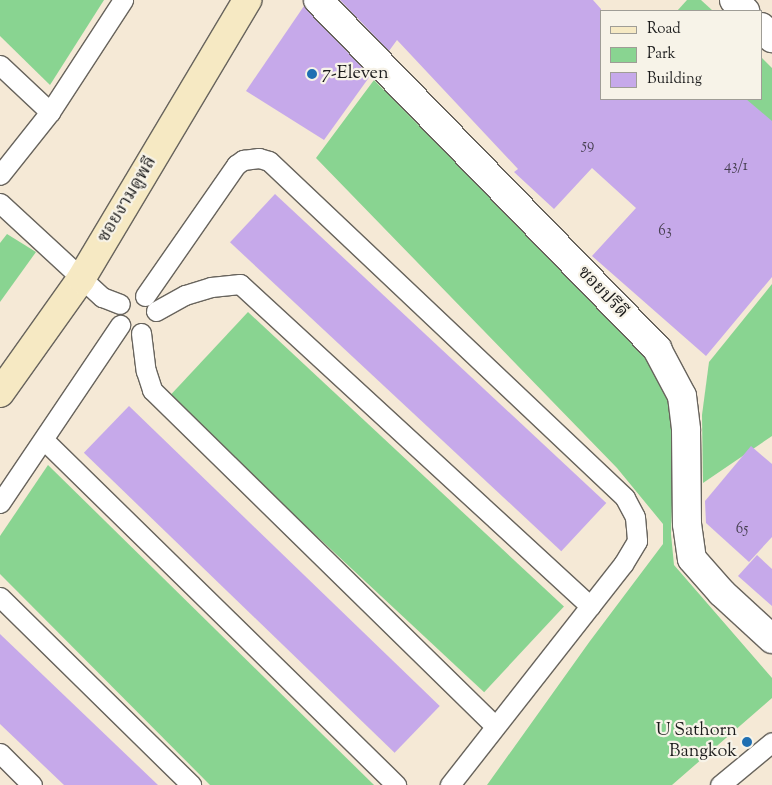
<!DOCTYPE html>
<meta charset="utf-8">
<style>
body{margin:0}
#map{position:relative;width:772px;height:785px;overflow:hidden;background:#f5e9d6;font-family:"Sorts Mill Goudy","Noto Serif Thai",serif}
div>[style]{position:absolute}
.green>*{inset:0;background:#89d491;transform-origin:0 0}
.building>*{inset:0;background:#c6a9ea;transform-origin:0 0}
.roads{filter:drop-shadow(1px 0 #68645d) drop-shadow(-1px 0 #68645d) drop-shadow(0 1px #68645d) drop-shadow(0 -1px #68645d)}
.lane>*{height:19px;margin:-9.5px;padding:0 9.5px;transform-origin:9.5px;border-radius:9.5px;background:#fff}
.street>*{height:28px;margin:-14px;padding:0 14px;transform-origin:14px;border-radius:14px;background:#fff}
.secondary>*{height:28px;margin:-14px;padding:0 14px;transform-origin:14px;border-radius:14px;background:#f6e9c3}
.dots>*{width:14px;height:14px;translate:-50% -50%;box-sizing:border-box;border:2px solid #f7f3e8;border-radius:50%}
span{translate:-50% -50%;white-space:nowrap;text-align:center;line-height:1.15;-webkit-text-stroke:4.5px #f7f3e8;paint-order:stroke}
.number-label{font-size:15px;color:#463f50}
.number-label span{-webkit-text-stroke-width:0}
.poi-label{font-size:18px;color:#1c1c1c}
.left{translate:0 -50%;text-align:left}
.right{translate:-100% -50%;text-align:right}
.street-label{font-size:18px;color:#1c1c1c}
.legend{position:absolute;left:600px;top:10px;width:162px;height:90px;box-sizing:border-box;background:#f7f3e8;border:1px solid #9f9d96;margin:0;padding:6px 9px;list-style:none;font-size:15px;color:#1c1c1c}
.legend li{display:flex;align-items:center;gap:10px;height:25px}
.legend b{width:25px;border:1px solid #9f9d96}
</style>
<div id="map">
<div class="green">
<div style="clip-path:polygon(0 0,104px 0,50px 85px,0 36px)"></div>
<div style="clip-path:polygon(687px 0,701px 0,713px 11px,677px 11px)"></div>
<div style="clip-path:polygon(762px 58px,772px 68px,772px 124px,740px 99px,761px 99px)"></div>
<div style="clip-path:polygon(374px 80px,649px 359px,675px 410px,671px 534px,674px 565px,772px 678px,772px 698px,672px 785px,487px 785px,590px 641px,663px 544px,663px 524px,617px 468px,316px 158px)"></div>
<div style="clip-path:polygon(7px 234px,36px 252px,0 302px,0 243px)"></div>
<div style="clip-path:polygon(772px 284px,772px 436px,703px 483px,702px 415px,709px 362px)"></div>
<div style="left:248px;top:312px;width:432px;height:117px;rotate:43deg"></div>
<div style="clip-path:polygon(48px 465px,374px 785px,210px 785px,0 574px,0 536px)"></div>
</div>
<div class="building">
<div style="clip-path:polygon(340px 0,593px 0,601px 9px,601px 99px,746px 99px,772px 121px,772px 277px,706px 356px,592px 256px,636px 208px,592px 168px,554px 209px,514px 172px,518px 169px,397px 40px,389px 51px)"></div>
<div style="clip-path:polygon(304px 6px,370px 76px,324px 140px,246px 91px)"></div>
<div style="left:275px;top:194px;width:453px;height:66px;rotate:43deg"></div>
<div style="left:129px;top:406px;width:432px;height:65px;rotate:44deg"></div>
<div style="clip-path:polygon(751px 446px,772px 464px,772px 537px,749px 562px,706px 523px,705px 501px)"></div>
<div style="clip-path:polygon(757px 555px,772px 569px,772px 606px,738px 576px)"></div>
<div style="clip-path:polygon(0 634px,158px 785px,64px 785px,0 724px)"></div>
</div>
<div class="roads">
<div class="lane">
<div style="left:0;top:65px;width:69px;rotate:43.2deg"></div>
<div style="left:50px;top:112px;width:80px;rotate:128.4deg"></div>
<div style="left:50px;top:112px;width:134px;rotate:-56.9deg"></div>
<div style="left:0;top:203px;width:139px;rotate:42.7deg"></div>
<div style="left:102px;top:297px;width:19px;rotate:21deg"></div>
<div style="left:145px;top:296px;width:160px;rotate:-55.2deg"></div>
<div style="left:236px;top:165px;width:9px;rotate:-36deg"></div>
<div style="left:243px;top:160px;width:16px;rotate:-7deg"></div>
<div style="left:259px;top:158px;width:10px;rotate:17deg"></div>
<div style="left:269px;top:161px;width:490px;rotate:43.4deg"></div>
<div style="left:625px;top:498px;width:21px;rotate:62deg"></div>
<div style="left:635px;top:517px;width:24px;rotate:85deg"></div>
<div style="left:637px;top:541px;width:27px;rotate:121deg"></div>
<div style="left:623px;top:564px;width:281px;rotate:128.1deg"></div>
<div style="left:156px;top:311px;width:33px;rotate:-29deg"></div>
<div style="left:185px;top:295px;width:27px;rotate:-17deg"></div>
<div style="left:211px;top:287px;width:29px;rotate:-6deg"></div>
<div style="left:240px;top:284px;width:476px;rotate:42.6deg"></div>
<div style="left:141px;top:333px;width:38px;rotate:83deg"></div>
<div style="left:146px;top:371px;width:20px;rotate:72deg"></div>
<div style="left:152px;top:390px;width:480px;rotate:44.4deg"></div>
<div style="left:44px;top:440px;width:493px;rotate:44.4deg"></div>
<div style="left:0;top:503px;width:215px;rotate:-56deg"></div>
<div style="left:0;top:597px;width:268px;rotate:44.5deg"></div>
<div style="left:0;top:753px;width:45px;rotate:45deg"></div>
<div style="left:720px;top:785px;width:67px;rotate:-39.6deg"></div>
</div>
<div class="street">
<div style="left:318px;top:0;width:487px;rotate:45.8deg"></div>
<div style="left:657px;top:349px;width:53px;rotate:62deg"></div>
<div style="left:682px;top:396px;width:34px;rotate:83deg"></div>
<div style="left:686px;top:430px;width:94px;rotate:89.4deg"></div>
<div style="left:687px;top:524px;width:35px;rotate:82deg"></div>
<div style="left:692px;top:559px;width:45px;rotate:48.6deg"></div>
<div style="left:722px;top:593px;width:68px;rotate:42.6deg"></div>
<div style="left:734px;top:0;width:16px;rotate:45deg"></div>
<div style="left:761px;top:27px;width:16px;rotate:45deg"></div>
</div>
<div class="secondary">
<div style="left:0;top:393px;width:140px;rotate:-54.6deg"></div>
<div style="left:81px;top:279px;width:325px;rotate:-59.2deg"></div>
</div>
</div>
<div class="dots">
<div style="left:312px;top:74px;background:#1f6fb2"></div>
<div style="left:747px;top:742px;background:#1f6fb2"></div>
</div>
<div class="number-label">
<span style="left:588px;top:146px">59</span>
<span style="left:736px;top:167px">43/1</span>
<span style="left:665px;top:232px">63</span>
<span style="left:742px;top:530px">65</span>
</div>
<div class="poi-label">
<span class="left" style="left:322px;top:74px">7-Eleven</span>
<span class="right" style="left:737px;top:742px">U Sathorn<br>Bangkok</span>
</div>
<div class="street-label">
<span style="left:128px;top:200px;rotate:-59deg">ซอยงามดูพลี</span>
<span style="left:602px;top:293px;rotate:46deg">ซอยปรีดี</span>
</div>
<ul class="legend">
<li><b style="height:6px;background:#f6e9c3"></b>Road</li>
<li><b style="height:14px;background:#89d491"></b>Park</li>
<li><b style="height:14px;background:#c6a9ea"></b>Building</li>
</ul>
</div>
